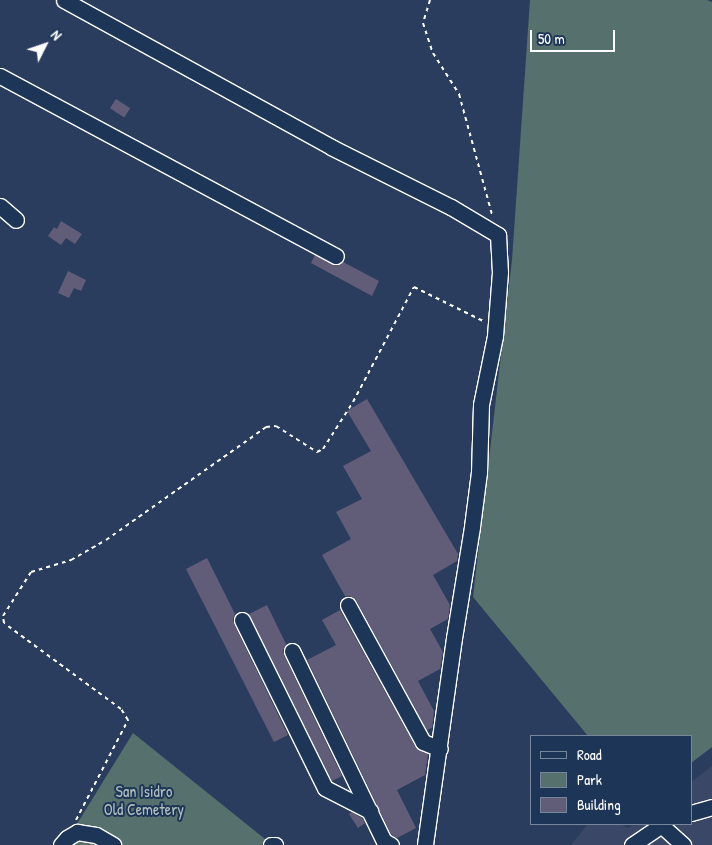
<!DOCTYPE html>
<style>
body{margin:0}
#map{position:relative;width:712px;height:845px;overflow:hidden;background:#2b3d5e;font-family:"Patrick Hand",sans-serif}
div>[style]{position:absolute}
.built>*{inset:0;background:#3b4766}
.green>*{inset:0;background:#56706d}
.building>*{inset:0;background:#615d79;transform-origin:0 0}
.path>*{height:2px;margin-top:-1px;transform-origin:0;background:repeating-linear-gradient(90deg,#fff 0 4px,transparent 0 8px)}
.roads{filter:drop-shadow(1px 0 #fff) drop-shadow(-1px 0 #fff) drop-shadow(0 1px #fff) drop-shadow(0 -1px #fff)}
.minor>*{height:15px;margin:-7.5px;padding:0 7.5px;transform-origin:7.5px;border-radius:7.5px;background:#1d3557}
span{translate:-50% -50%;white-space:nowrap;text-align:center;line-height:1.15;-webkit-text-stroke:4px #1d3557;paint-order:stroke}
.park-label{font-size:16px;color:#b3bfbd}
.legend{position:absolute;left:530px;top:735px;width:162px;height:90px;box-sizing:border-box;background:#1d3557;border:1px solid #77869a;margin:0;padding:6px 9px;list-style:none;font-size:15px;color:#fff}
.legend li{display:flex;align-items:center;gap:10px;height:25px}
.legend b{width:25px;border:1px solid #77869a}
.north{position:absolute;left:20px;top:20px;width:50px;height:50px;-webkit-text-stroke:4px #1d3557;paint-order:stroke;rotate:49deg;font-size:14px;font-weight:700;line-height:20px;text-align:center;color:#fff}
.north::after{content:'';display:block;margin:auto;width:18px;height:22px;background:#fff;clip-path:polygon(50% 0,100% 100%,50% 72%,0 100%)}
.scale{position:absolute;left:530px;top:30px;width:85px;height:22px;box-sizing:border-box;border:2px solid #fff;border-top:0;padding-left:6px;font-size:15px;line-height:18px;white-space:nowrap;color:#fff;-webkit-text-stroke:4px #1d3557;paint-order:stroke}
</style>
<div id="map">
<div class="built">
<div style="clip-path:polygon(712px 766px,712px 845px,571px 845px,588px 824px,620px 824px,628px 828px,634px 824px,691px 824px,691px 782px)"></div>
</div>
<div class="green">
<div style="clip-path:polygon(530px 0,707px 0,712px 2px,712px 747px,691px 763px,691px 736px,588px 736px,473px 597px,512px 260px)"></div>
<div style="clip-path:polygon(133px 733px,265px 839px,262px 845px,64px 845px)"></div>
</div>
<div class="building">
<div style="left:116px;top:99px;width:17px;height:11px;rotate:33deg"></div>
<div style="clip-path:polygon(61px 221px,82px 234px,75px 244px,66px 238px,61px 245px,48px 236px,54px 227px,57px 229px)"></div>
<div style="clip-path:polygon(315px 255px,332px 264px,337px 265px,343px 262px,379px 281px,372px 296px,311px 263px)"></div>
<div style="clip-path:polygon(68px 271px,86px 280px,81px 291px,74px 288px,69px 298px,58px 293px)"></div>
<div style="clip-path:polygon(367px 399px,458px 554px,457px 561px,433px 575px,450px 605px,448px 619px,430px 629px,443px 652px,440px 669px,418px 681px,434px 711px,432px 728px,427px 730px,356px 600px,352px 597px,345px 596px,322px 555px,351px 539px,336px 512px,362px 499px,343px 466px,371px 451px,347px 411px)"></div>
<div style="clip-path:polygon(207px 558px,235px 614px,233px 619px,234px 624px,288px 735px,274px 742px,186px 569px)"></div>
<div style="clip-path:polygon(267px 605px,286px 644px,283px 650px,284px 655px,342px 776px,332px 781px,249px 614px)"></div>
<div style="clip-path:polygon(340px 610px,415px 746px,428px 754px,425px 775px,397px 790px,416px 828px,397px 838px,391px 834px,307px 660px,336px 645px,322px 620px)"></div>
<div style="clip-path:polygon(352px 812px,362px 818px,365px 823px,358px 828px,349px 814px)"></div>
</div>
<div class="path">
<div style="left:430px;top:0;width:24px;rotate:107deg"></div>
<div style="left:423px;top:23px;width:32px;rotate:72deg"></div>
<div style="left:433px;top:53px;width:49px;rotate:57.6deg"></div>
<div style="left:459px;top:94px;width:125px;rotate:74.7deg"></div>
<div style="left:76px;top:820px;width:113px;rotate:-62.5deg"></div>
<div style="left:128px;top:720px;width:13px;rotate:-122deg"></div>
<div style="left:121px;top:709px;width:145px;rotate:-143.7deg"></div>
<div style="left:4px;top:623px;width:7px;rotate:-98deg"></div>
<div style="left:3px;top:616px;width:52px;rotate:-57.5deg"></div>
<div style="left:31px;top:572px;width:42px;rotate:-16.7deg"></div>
<div style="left:71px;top:560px;width:40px;rotate:-29.7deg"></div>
<div style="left:106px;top:540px;width:196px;rotate:-35.2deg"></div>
<div style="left:266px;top:427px;width:10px;rotate:-6deg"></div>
<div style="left:276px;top:426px;width:49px;rotate:32.4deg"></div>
<div style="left:317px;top:452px;width:7px;rotate:-27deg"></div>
<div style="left:323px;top:449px;width:56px;rotate:-57.4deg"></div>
<div style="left:353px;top:402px;width:130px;rotate:-62.1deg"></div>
<div style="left:414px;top:287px;width:77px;rotate:26.2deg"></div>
</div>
<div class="roads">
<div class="minor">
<div style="left:64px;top:0;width:305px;rotate:28.8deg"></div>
<div style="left:331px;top:147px;width:134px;rotate:26.6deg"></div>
<div style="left:451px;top:207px;width:55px;rotate:30.8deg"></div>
<div style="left:498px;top:235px;width:37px;rotate:87deg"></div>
<div style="left:500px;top:272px;width:64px;rotate:94.5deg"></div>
<div style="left:495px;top:336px;width:70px;rotate:101.5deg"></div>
<div style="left:481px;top:405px;width:67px;rotate:91.7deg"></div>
<div style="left:479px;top:472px;width:55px;rotate:97.3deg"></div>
<div style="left:472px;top:527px;width:112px;rotate:99.2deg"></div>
<div style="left:454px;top:638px;width:209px;rotate:98deg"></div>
<div style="left:0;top:76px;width:381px;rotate:28.2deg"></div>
<div style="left:0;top:206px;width:21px;rotate:41deg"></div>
<div style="left:348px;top:605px;width:156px;rotate:61.3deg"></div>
<div style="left:423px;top:742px;width:18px;rotate:22deg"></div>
<div style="left:242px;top:620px;width:187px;rotate:63.7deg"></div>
<div style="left:325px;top:788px;width:51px;rotate:27.1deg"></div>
<div style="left:292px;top:651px;width:211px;rotate:64.2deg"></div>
<div style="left:384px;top:841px;width:8px;rotate:30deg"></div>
<div style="left:691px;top:813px;width:22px;rotate:-16deg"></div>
<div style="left:661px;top:825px;width:30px;rotate:42deg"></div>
<div style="left:61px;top:845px;width:9px;rotate:-49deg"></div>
<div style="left:67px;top:838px;width:12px;rotate:-31deg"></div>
<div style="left:77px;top:832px;width:19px;rotate:9deg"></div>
<div style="left:96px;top:835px;width:20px;rotate:30deg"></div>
<div style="left:271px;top:845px;width:4px"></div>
<div style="left:632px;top:845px;width:37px;rotate:-34deg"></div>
</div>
</div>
<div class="park-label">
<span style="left:144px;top:800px">San Isidro<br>Old Cemetery</span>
</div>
<ul class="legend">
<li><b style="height:6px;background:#1d3557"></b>Road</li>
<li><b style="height:14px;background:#56706d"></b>Park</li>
<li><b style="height:14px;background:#615d79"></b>Building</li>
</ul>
<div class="north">N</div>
<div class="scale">50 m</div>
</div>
